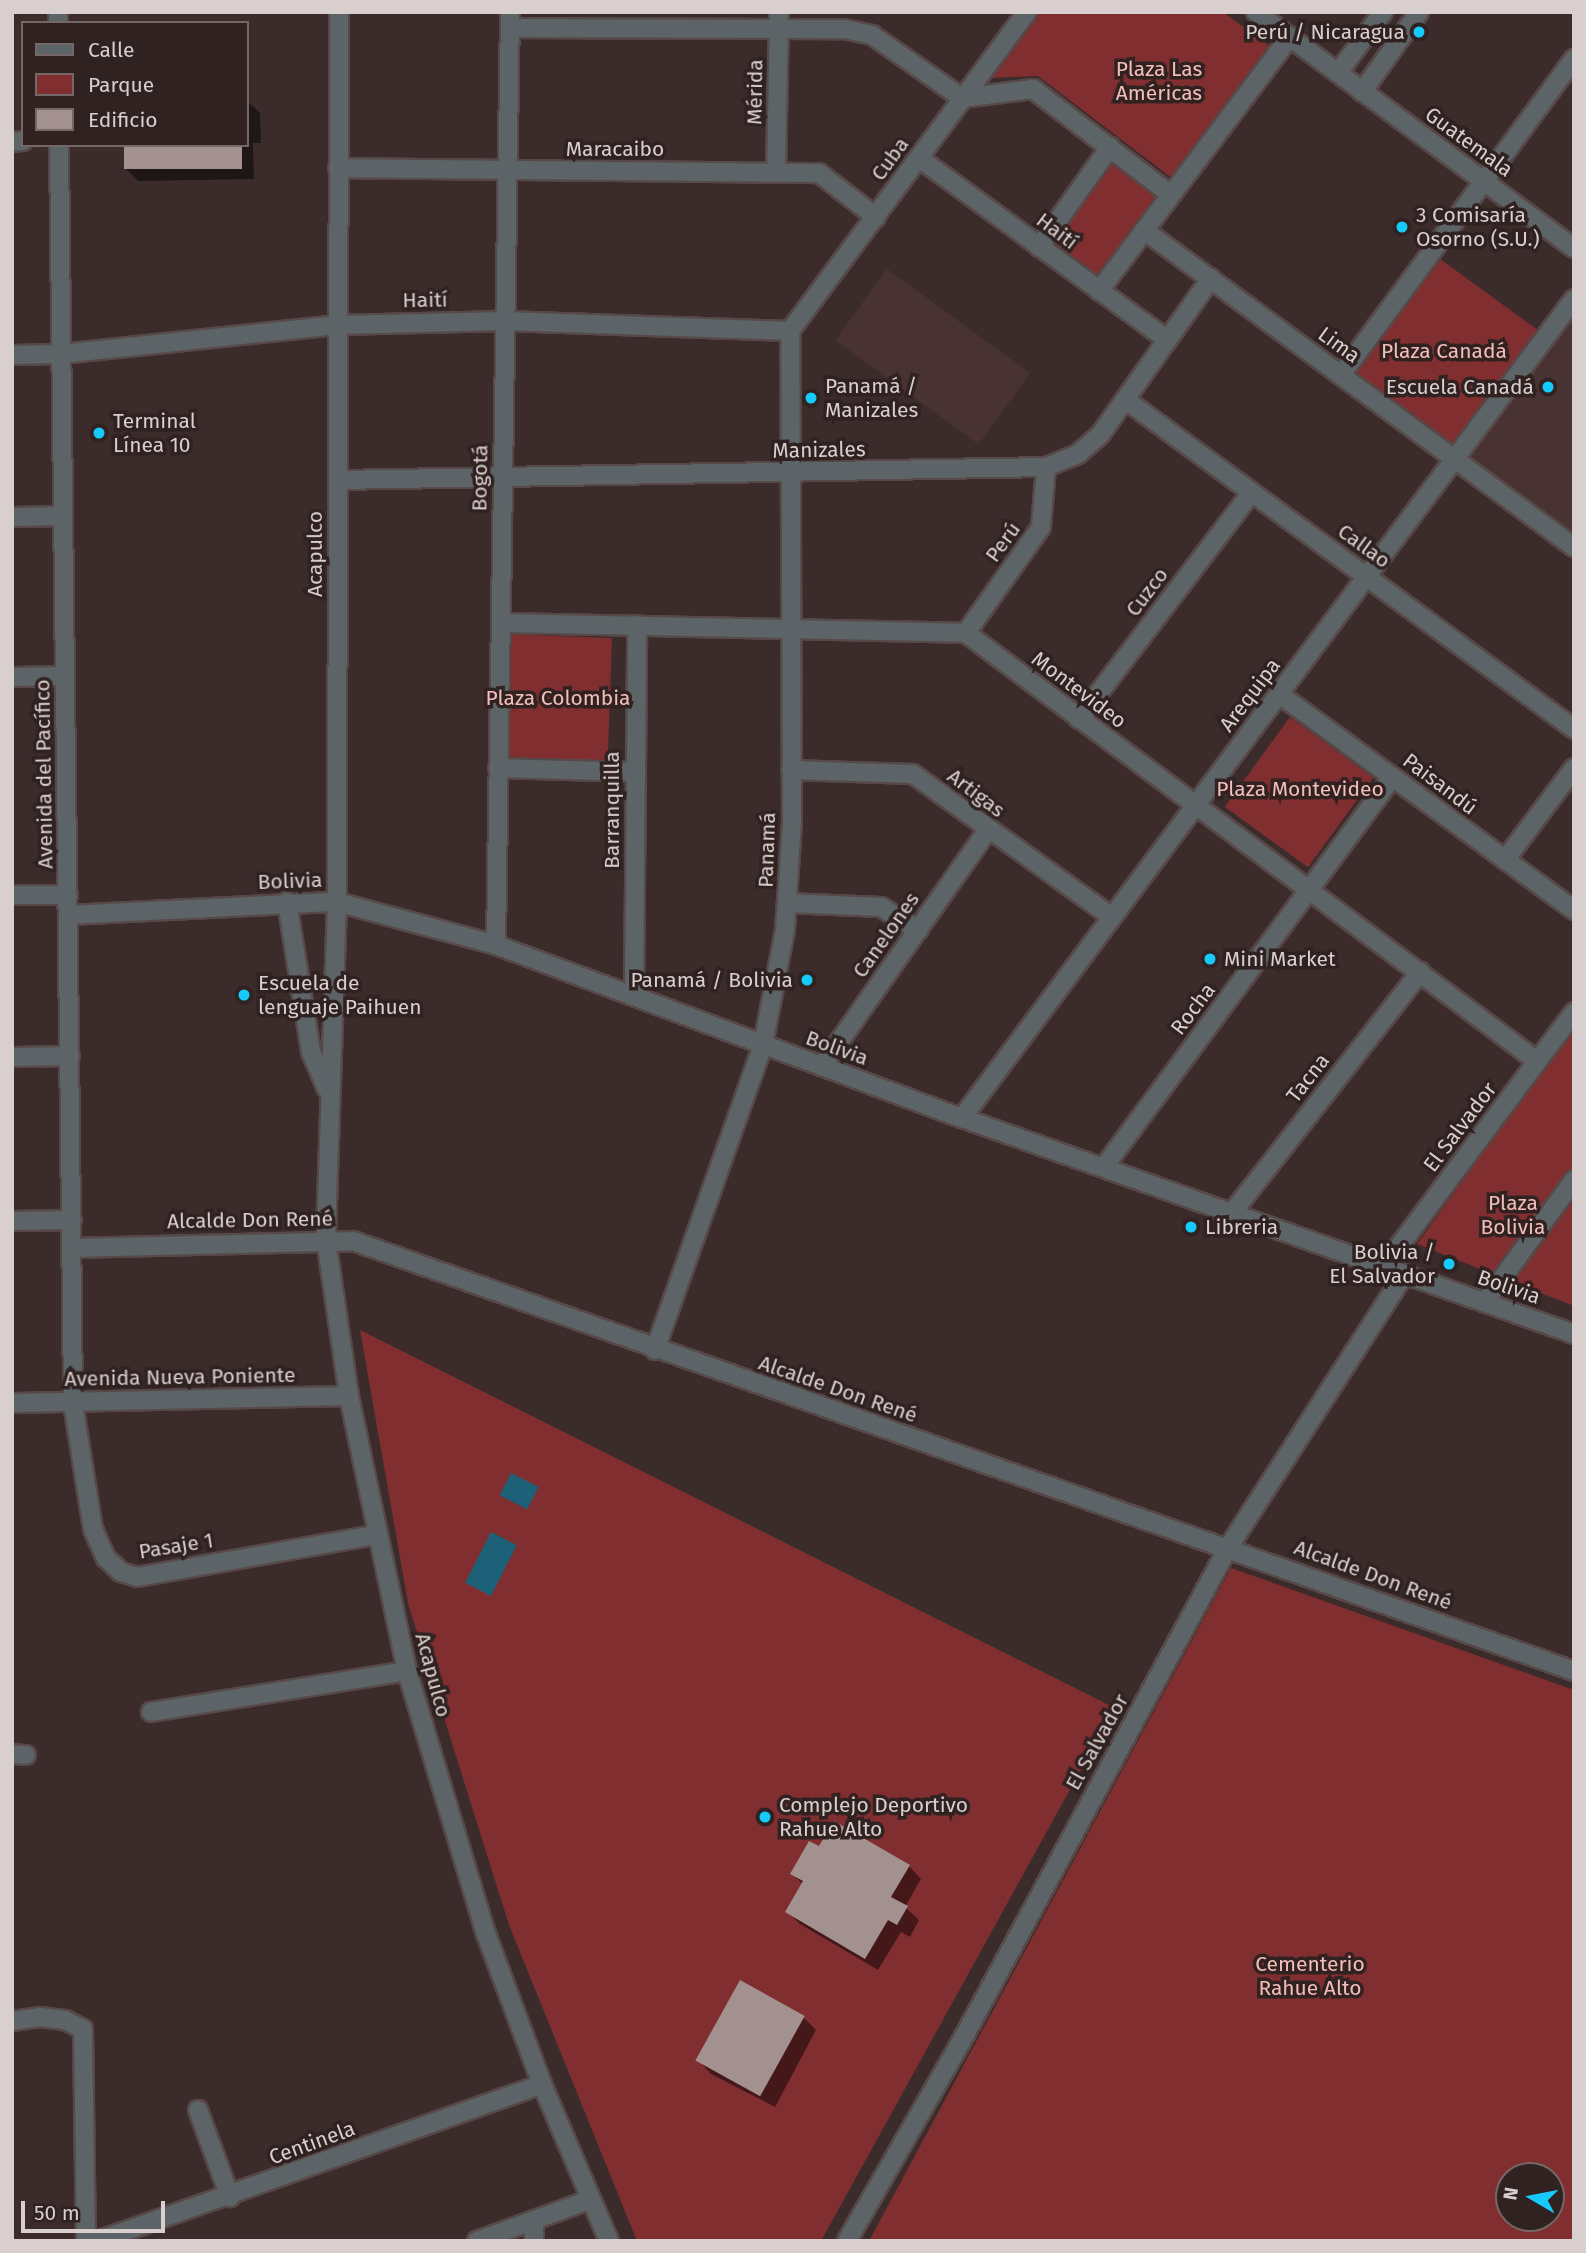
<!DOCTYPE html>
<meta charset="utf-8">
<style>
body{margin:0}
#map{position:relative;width:1586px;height:2253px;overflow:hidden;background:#3b2c2b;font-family:"Fira Sans",sans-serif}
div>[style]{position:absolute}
.built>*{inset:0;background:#493332;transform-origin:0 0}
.green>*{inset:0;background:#802e30;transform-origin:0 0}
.water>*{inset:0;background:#1c6177;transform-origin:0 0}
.shadow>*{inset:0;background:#0007}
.building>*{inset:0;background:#a3918f;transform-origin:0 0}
.roads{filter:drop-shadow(2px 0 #574948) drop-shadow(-2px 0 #574948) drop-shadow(0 2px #574948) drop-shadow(0 -2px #574948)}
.minor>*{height:18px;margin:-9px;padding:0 9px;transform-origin:9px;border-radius:9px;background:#5d6467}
.dots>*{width:19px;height:19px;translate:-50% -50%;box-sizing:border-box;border:4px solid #302221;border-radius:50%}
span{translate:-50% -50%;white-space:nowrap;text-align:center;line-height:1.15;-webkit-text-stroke:7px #302221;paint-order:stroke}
.poi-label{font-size:21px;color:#d9cfce}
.right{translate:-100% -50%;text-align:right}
.left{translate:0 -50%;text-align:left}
.park-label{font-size:21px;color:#f3bdba}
.street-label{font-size:21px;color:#d9cfce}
.frame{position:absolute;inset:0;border:14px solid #d9cfce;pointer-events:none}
.legend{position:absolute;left:21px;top:21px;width:228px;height:126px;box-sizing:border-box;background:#302221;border:2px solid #746766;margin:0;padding:9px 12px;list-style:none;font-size:21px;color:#d9cfce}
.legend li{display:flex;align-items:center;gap:14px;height:35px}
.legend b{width:35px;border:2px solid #746766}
.north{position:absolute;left:1495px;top:2162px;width:70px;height:70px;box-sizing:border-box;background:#302221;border:2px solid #746766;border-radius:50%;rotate:280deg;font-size:19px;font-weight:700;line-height:28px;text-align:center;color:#d9cfce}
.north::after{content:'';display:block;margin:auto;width:24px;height:32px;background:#16cafb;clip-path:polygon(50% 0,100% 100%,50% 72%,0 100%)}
.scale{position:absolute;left:21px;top:2201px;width:144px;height:32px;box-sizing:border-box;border:4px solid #d9cfce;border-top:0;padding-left:9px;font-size:21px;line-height:24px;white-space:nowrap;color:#d9cfce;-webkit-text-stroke:5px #302221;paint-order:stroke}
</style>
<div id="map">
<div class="built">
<div style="left:887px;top:269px;width:177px;height:88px;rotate:36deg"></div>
<div style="clip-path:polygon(1574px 318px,1574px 536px,1469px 456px)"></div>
</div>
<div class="green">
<div style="clip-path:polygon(1039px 12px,1223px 12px,1272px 48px,1173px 179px,1038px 76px,992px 78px)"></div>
<div style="left:1109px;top:156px;width:67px;height:108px;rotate:37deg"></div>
<div style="left:1436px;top:256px;width:127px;height:144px;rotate:36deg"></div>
<div style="left:612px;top:638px;width:124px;height:105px;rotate:92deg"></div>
<div style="left:1290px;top:717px;width:103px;height:111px;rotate:36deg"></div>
<div style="clip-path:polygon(1574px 1026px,1574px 1306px,1417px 1244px)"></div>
<div style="clip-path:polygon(360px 1330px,1115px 1708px,821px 2241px,637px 2241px,509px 1925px,408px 1603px)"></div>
<div style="clip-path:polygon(evenodd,1231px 1568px,1574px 1690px,1574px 2241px,869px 2241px,1231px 1568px,1509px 2176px,1551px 2176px,1551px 2218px,1509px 2218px,1509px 2176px)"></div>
</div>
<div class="water">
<div style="left:511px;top:1473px;width:31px;height:25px;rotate:27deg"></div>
<div style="left:491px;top:1532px;width:29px;height:57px;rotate:27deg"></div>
</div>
<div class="shadow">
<div style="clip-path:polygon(247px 101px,260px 113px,261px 143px,253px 143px,254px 179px,138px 181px,126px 169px,125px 145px,247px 145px)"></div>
<div style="clip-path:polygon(819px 1849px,909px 1866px,921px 1879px,905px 1907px,919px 1920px,910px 1937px,901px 1932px,878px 1970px,800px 1924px,787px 1911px,803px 1884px,792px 1874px)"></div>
<div style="clip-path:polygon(804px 2018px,816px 2030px,775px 2107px,711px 2074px,699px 2061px)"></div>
</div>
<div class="building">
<div style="left:124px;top:145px;width:118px;height:24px"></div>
<div style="clip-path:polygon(834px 1821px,910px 1865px,891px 1897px,908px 1906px,897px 1925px,888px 1920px,865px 1959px,785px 1912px,803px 1881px,790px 1874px,809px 1841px,819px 1846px)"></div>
<div style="left:740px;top:1980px;width:74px;height:92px;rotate:29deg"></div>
</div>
<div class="roads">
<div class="minor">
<div style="left:58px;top:12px;width:11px;rotate:90deg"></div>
<div style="left:339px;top:12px;width:890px;rotate:90.13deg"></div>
<div style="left:337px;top:902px;width:338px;rotate:91.9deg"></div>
<div style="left:326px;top:1240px;width:158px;rotate:81.6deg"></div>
<div style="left:349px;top:1396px;width:281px;rotate:78.1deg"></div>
<div style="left:407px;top:1671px;width:271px;rotate:73.3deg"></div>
<div style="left:485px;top:1931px;width:163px;rotate:69.6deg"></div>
<div style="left:542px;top:2084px;width:171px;rotate:66.9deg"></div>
<div style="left:1256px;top:12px;width:396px;rotate:36.6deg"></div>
<div style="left:510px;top:28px;width:334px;rotate:0.2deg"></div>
<div style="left:844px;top:29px;width:29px;rotate:12deg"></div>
<div style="left:872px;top:35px;width:110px;rotate:35deg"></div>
<div style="left:1338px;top:73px;width:76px;rotate:-53.6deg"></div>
<div style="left:1362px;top:92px;width:98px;rotate:-54.5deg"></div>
<div style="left:962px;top:98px;width:72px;rotate:-7.2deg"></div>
<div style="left:1033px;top:89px;width:173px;rotate:37.5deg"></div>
<div style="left:12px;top:142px;width:11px;rotate:-5deg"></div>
<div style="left:59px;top:145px;width:1258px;rotate:89.36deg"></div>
<div style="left:73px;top:1403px;width:128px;rotate:81deg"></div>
<div style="left:93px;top:1529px;width:32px;rotate:66deg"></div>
<div style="left:106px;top:1558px;width:21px;rotate:43deg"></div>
<div style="left:121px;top:1572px;width:17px;rotate:17deg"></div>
<div style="left:137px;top:1577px;width:242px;rotate:-10deg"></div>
<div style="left:919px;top:158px;width:308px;rotate:36.2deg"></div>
<div style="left:338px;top:168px;width:481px;rotate:0.6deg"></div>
<div style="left:819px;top:173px;width:72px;rotate:37.7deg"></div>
<div style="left:776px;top:173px;width:161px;rotate:-88.9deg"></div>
<div style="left:1144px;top:230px;width:534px;rotate:36.4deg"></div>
<div style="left:1039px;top:247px;width:123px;rotate:-54.6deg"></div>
<div style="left:1099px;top:291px;width:318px;rotate:-53.1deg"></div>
<div style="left:790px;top:331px;width:397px;rotate:-53.4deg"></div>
<div style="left:12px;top:355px;width:49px;rotate:-1.2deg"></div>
<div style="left:61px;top:354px;width:279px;rotate:-6deg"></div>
<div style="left:338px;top:325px;width:167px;rotate:-1.4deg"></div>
<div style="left:505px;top:321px;width:285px;rotate:2deg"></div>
<div style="left:1341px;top:375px;width:393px;rotate:-53.6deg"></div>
<div style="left:1126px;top:400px;width:556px;rotate:36.29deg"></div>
<div style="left:338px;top:480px;width:708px;rotate:-1.05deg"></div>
<div style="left:1046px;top:467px;width:35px;rotate:-22deg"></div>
<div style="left:1078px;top:454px;width:29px;rotate:-41deg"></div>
<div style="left:1100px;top:435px;width:192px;rotate:-54.7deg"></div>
<div style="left:12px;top:517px;width:51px;rotate:-1.1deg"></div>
<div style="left:501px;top:623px;width:465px;rotate:1.2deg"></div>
<div style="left:966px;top:633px;width:714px;rotate:36.85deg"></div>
<div style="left:966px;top:633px;width:130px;rotate:-54.7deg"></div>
<div style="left:1041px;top:527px;width:60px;rotate:-85.2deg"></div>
<div style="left:12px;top:677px;width:53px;rotate:-1.1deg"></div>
<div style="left:1279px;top:694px;width:366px;rotate:36.2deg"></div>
<div style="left:1079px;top:719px;width:285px;rotate:-52.7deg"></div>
<div style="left:498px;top:768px;width:138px;rotate:1.7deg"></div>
<div style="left:791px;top:770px;width:122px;rotate:1.9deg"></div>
<div style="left:913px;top:774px;width:245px;rotate:35.7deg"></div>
<div style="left:1505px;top:860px;width:115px;rotate:-53.1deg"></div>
<div style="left:12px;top:895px;width:56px"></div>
<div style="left:287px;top:902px;width:152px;rotate:80.9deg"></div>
<div style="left:311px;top:1052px;width:40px;rotate:66.6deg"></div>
<div style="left:787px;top:903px;width:94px;rotate:2.4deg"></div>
<div style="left:881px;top:907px;width:44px;rotate:31.9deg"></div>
<div style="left:68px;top:915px;width:269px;rotate:-2.8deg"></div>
<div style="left:337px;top:902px;width:165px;rotate:15.1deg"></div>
<div style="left:496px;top:945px;width:497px;rotate:20.4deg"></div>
<div style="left:962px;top:1118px;width:649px;rotate:19.44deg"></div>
<div style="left:496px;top:945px;width:933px;rotate:-89.14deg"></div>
<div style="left:634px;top:996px;width:371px;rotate:-89.5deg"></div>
<div style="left:12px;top:1057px;width:58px;rotate:-1deg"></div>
<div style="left:822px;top:1066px;width:289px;rotate:-54.9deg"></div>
<div style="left:962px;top:1118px;width:1022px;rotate:-53.23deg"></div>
<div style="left:1104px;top:1167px;width:485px;rotate:-53.5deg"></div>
<div style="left:1232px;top:1213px;width:306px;rotate:-52deg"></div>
<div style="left:12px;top:1221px;width:60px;rotate:-1deg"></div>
<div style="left:72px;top:1248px;width:281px;rotate:-1.4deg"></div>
<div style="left:353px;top:1241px;width:1295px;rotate:19.4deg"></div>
<div style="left:1382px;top:1269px;width:321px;rotate:-53.2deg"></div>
<div style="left:1485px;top:1302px;width:151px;rotate:-53.9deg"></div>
<div style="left:655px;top:1350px;width:324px;rotate:-70.5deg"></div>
<div style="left:763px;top:1045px;width:117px;rotate:-79.2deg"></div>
<div style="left:785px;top:930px;width:107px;rotate:-86.3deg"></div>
<div style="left:792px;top:823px;width:492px;rotate:-90.2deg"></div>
<div style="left:12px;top:1403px;width:337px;rotate:-1.2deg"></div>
<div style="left:151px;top:1712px;width:259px;rotate:-9.1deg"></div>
<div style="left:12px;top:1754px;width:14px;rotate:4deg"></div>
<div style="left:12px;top:2021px;width:28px;rotate:-8deg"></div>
<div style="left:40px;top:2017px;width:25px;rotate:7deg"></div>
<div style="left:65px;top:2020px;width:20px;rotate:27deg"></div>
<div style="left:83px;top:2029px;width:212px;rotate:89.2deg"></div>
<div style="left:198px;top:2110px;width:93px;rotate:69.8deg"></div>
<div style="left:534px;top:2220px;width:21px;rotate:90deg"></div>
<div style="left:97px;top:2241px;width:472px;rotate:-19.4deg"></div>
<div style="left:477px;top:2241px;width:119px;rotate:-20.1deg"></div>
<div style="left:847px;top:2241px;width:229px;rotate:-60.2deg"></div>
<div style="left:961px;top:2042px;width:562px;rotate:-61.61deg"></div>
<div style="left:1228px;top:1548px;width:323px;rotate:-57.2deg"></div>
</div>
</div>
<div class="dots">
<div style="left:1419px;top:32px;background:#16cafb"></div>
<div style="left:1402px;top:227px;background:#16cafb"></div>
<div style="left:1548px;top:387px;background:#16cafb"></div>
<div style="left:811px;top:398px;background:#16cafb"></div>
<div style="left:99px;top:433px;background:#16cafb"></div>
<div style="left:1210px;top:959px;background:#16cafb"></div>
<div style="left:807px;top:980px;background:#16cafb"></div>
<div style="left:244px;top:995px;background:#16cafb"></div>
<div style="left:1191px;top:1227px;background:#16cafb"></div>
<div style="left:1449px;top:1264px;background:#16cafb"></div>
<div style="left:765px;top:1817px;background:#16cafb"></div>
</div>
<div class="poi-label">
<span class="right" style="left:1405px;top:32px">Perú / Nicaragua</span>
<span class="left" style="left:1416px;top:227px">3 Comisaría<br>Osorno (S.U.)</span>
<span class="left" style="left:825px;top:398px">Panamá /<br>Manizales</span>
<span class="right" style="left:1534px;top:387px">Escuela Canadá</span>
<span class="left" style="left:113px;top:433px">Terminal<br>Línea 10</span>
<span class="left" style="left:1224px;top:959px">Mini Market</span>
<span class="right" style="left:793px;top:980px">Panamá / Bolivia</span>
<span class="left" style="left:258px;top:995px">Escuela de<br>lenguaje Paihuen</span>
<span class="left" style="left:1205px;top:1227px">Libreria</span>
<span class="right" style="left:1435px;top:1264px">Bolivia /<br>El Salvador</span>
<span class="left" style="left:779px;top:1817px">Complejo Deportivo<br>Rahue Alto</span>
</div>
<div class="park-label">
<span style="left:1159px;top:81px">Plaza Las<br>Américas</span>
<span style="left:1444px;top:351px">Plaza Canadá</span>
<span style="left:558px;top:698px">Plaza Colombia</span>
<span style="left:1300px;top:789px">Plaza Montevideo</span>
<span style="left:1513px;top:1215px">Plaza<br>Bolivia</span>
<span style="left:1310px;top:1976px">Cementerio<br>Rahue Alto</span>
</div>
<div class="street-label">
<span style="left:755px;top:92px;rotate:-89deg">Mérida</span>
<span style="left:1469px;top:142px;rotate:36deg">Guatemala</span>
<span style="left:615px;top:149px">Maracaibo</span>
<span style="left:890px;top:159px;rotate:-54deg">Cuba</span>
<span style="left:1057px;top:231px;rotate:37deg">Haití</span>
<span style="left:425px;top:300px;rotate:-1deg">Haití</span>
<span style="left:1339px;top:345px;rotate:36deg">Lima</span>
<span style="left:819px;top:450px;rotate:-1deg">Manizales</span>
<span style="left:480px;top:478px;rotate:-89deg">Bogotá</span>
<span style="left:1003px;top:542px;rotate:-54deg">Perú</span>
<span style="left:1364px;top:546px;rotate:36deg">Callao</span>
<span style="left:315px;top:554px;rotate:-90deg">Acapulco</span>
<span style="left:1147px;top:592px;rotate:-53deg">Cuzco</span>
<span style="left:1079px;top:690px;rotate:37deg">Montevideo</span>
<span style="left:1250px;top:695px;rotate:-53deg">Arequipa</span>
<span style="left:44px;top:774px;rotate:-91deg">Avenida del Pacífico</span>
<span style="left:1440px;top:784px;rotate:37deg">Paisandú</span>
<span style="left:976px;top:793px;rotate:37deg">Artigas</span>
<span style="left:612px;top:810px;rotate:-90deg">Barranquilla</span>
<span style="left:767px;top:850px;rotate:-88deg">Panamá</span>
<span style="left:290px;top:881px;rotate:-2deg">Bolivia</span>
<span style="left:886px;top:935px;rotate:-55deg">Canelones</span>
<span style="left:1193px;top:1009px;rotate:-53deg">Rocha</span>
<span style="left:837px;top:1048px;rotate:20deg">Bolivia</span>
<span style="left:1308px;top:1078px;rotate:-52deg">Tacna</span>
<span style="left:1460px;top:1127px;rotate:-53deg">El Salvador</span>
<span style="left:250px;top:1220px;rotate:-1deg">Alcalde Don René</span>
<span style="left:1509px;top:1287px;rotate:19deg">Bolivia</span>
<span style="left:180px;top:1377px;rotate:-1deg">Avenida Nueva Poniente</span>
<span style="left:838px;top:1389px;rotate:19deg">Alcalde Don René</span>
<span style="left:176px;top:1546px;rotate:-9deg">Pasaje 1</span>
<span style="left:1373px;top:1575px;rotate:20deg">Alcalde Don René</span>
<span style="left:433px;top:1675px;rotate:75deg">Acapulco</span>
<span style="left:1097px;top:1742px;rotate:-61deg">El Salvador</span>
<span style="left:312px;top:2143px;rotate:-20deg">Centinela</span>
</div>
<div class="frame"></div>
<ul class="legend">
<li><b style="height:9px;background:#5d6467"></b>Calle</li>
<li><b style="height:19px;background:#802e30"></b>Parque</li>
<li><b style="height:19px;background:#a3918f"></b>Edificio</li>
</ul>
<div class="north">N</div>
<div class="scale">50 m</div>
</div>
